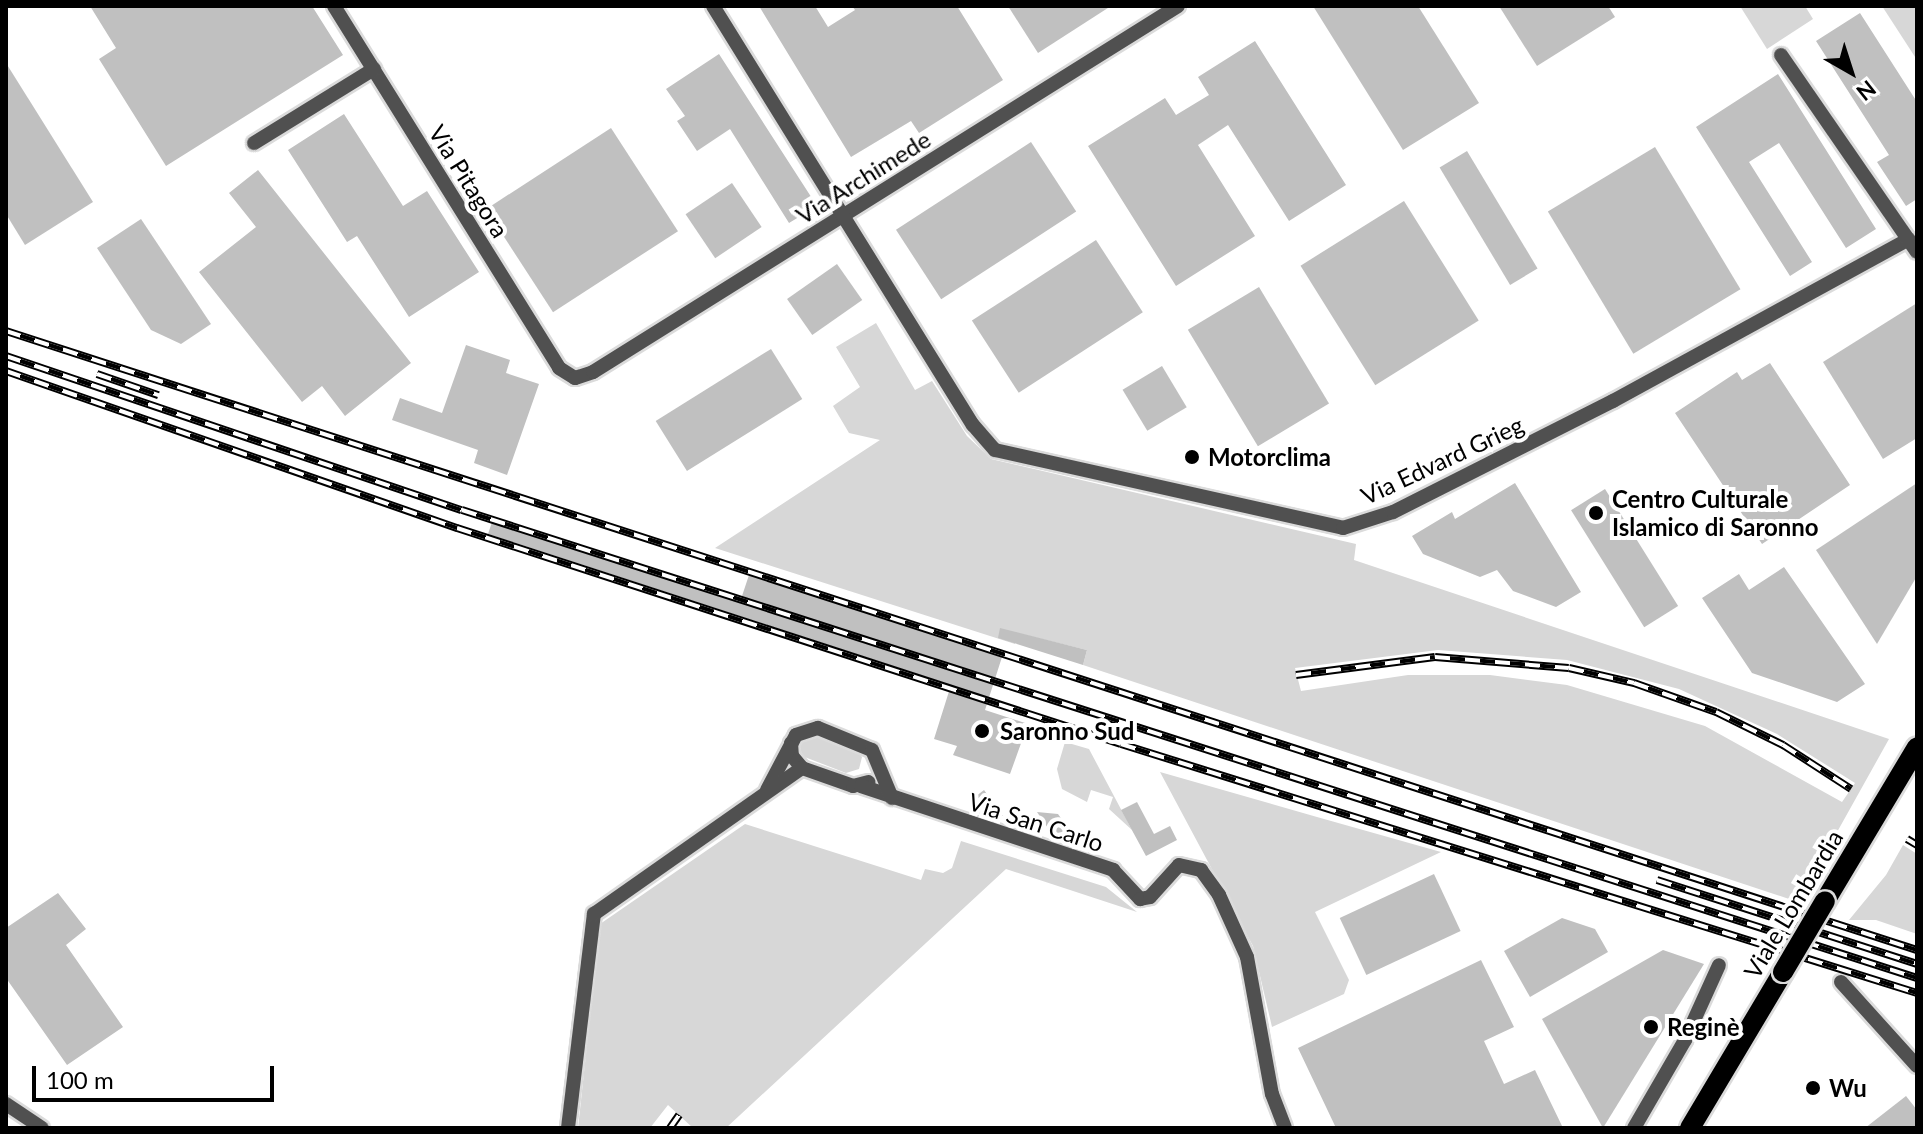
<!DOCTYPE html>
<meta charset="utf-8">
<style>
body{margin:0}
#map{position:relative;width:1923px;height:1134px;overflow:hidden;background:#fff;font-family:Lato,sans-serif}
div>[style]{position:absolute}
.green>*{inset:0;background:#d7d7d7}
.building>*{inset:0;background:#c0c0c0;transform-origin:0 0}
.roads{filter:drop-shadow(2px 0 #dbdbdb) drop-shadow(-2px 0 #dbdbdb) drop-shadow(0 2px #dbdbdb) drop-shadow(0 -2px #dbdbdb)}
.minor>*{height:14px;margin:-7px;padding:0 7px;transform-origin:7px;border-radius:7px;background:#505050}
.primary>*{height:20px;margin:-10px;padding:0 10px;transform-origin:10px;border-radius:10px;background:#000}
.rail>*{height:8px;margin-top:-4px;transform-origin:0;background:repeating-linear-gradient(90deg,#fff 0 15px,#000 0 30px);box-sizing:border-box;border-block:2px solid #000}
.bridges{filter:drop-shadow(2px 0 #dbdbdb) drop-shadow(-2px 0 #dbdbdb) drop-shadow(0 2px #dbdbdb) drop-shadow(0 -2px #dbdbdb)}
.primary-bridge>*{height:20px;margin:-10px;padding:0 10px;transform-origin:10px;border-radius:10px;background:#000}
.dots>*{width:22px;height:22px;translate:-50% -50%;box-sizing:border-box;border:4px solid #fff;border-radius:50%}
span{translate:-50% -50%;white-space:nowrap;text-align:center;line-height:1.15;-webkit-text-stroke:8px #fff;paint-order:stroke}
.street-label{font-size:24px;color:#000}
.poi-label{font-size:24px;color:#000;font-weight:700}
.left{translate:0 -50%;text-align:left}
.frame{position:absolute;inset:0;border:8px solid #000;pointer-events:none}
.north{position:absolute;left:1811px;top:32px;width:80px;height:80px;-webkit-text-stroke:6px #fff;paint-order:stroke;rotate:141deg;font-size:22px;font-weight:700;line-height:32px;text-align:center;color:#000}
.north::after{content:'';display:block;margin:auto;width:28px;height:36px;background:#000;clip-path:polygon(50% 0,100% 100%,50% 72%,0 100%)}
.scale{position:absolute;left:32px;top:1066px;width:242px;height:36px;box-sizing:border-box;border:4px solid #000;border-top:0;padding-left:10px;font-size:24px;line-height:28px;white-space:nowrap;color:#000;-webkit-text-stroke:6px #fff;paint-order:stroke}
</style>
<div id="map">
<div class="green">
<div style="clip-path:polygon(1740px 6px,1805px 6px,1813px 19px,1767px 49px)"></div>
<div style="clip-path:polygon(1882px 6px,1917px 6px,1917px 60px)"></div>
<div style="clip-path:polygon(evenodd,876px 323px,915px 390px,932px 381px,967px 436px,991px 459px,1356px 544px,1354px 560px,1889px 739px,1798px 902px,1083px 665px,1087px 650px,1017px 633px,1015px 644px,715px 548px,880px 440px,849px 433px,833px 406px,860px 387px,836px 347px,876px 323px,1438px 650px,1567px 660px,1679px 689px,1777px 734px,1855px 783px,1842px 802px,1705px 726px,1567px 685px,1490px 675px,1408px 675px,1301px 691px,1295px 668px,1438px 650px)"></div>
<div style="clip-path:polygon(814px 734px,855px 749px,862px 757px,859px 769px,846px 773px,802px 756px,799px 741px)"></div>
<div style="clip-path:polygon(1065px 742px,1089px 749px,1132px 830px,1109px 809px,1113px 797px,1091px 790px,1087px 802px,1062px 789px,1057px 769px)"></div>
<div style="clip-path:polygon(1160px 772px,1317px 817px,1441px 852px,1315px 912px,1349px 980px,1344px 994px,1272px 1027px,1253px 946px)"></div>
<div style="clip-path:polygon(745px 824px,921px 880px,925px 869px,943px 873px,952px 868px,961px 841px,1106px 887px,1137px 912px,1006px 869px,726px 1128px,693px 1128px,668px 1105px,650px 1128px,578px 1128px,600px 924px)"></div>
<div style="clip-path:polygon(1903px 845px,1917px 854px,1917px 934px,1876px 920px,1849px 920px,1886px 875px)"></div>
</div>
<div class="building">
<div style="clip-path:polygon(90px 6px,312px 6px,343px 55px,166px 166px,99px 59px,116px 48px)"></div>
<div style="clip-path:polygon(759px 6px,815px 6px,828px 27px,855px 10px,852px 6px,957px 6px,1003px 80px,919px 133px,911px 121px,851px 157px)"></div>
<div style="clip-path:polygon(1008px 6px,1111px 6px,1038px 53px)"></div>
<div style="clip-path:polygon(1313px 6px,1418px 6px,1479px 103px,1403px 150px)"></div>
<div style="clip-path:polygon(1499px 6px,1608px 6px,1615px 17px,1537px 66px)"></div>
<div style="clip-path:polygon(1860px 13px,1917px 102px,1917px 199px,1906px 206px,1877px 162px,1889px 155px,1816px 41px)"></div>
<div style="clip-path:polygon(1255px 41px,1346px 185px,1289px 221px,1228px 125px,1198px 145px,1255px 236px,1176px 286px,1088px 146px,1165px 98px,1176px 115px,1209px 95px,1198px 77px)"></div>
<div style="clip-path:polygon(719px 54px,817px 206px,789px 223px,730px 129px,697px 151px,677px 121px,685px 116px,666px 89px)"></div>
<div style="clip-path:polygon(6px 63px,93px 202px,25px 245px,6px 214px)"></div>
<div style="clip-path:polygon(1778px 74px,1876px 229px,1846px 248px,1779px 143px,1749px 162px,1812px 262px,1790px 276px,1696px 127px)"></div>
<div style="clip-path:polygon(344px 114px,403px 206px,427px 191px,479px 272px,409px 317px,357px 236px,347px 242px,288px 150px)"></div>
<div style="left:611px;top:128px;width:123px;height:149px;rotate:57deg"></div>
<div style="left:1031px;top:142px;width:83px;height:161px;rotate:57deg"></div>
<div style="left:1655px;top:147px;width:166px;height:125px;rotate:59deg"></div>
<div style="left:1467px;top:151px;width:137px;height:32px;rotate:59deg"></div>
<div style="clip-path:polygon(258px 170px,411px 363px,345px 416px,322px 386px,302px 402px,199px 272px,256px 227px,229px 193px)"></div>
<div style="left:732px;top:183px;width:53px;height:56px;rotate:56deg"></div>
<div style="left:1404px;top:201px;width:141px;height:122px;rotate:58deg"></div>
<div style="clip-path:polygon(141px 219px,211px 324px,181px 344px,151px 330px,97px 248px)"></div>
<div style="left:1096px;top:240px;width:86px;height:148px;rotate:57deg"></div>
<div style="left:837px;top:264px;width:44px;height:61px;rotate:55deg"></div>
<div style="left:1259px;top:287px;width:136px;height:83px;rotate:59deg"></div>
<div style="clip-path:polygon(1917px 303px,1917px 438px,1883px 459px,1823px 362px)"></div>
<div style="clip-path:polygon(466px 345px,510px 360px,506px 373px,539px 384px,507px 475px,474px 463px,478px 450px,392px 420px,400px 398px,442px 413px)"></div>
<div style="left:771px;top:349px;width:59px;height:136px;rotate:58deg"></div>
<div style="clip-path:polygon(1770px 363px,1850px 485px,1762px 544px,1675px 413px,1737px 372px,1742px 380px)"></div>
<div style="left:1162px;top:366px;width:48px;height:46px;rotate:59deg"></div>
<div style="clip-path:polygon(1515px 483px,1581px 592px,1556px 607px,1513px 591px,1497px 570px,1480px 577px,1423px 554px,1412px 536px,1452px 512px,1455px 519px)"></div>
<div style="clip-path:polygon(1917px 483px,1917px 576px,1877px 644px,1816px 550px)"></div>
<div style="left:1605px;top:489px;width:138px;height:40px;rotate:58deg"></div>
<div style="clip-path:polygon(492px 522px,740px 602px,749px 575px,1002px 657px,985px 710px,1028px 724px,1010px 774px,953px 755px,957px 746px,934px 739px,951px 685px,488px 534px)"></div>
<div style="clip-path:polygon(1784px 567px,1865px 684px,1837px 702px,1752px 673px,1702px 598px,1739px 574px,1749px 590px)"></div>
<div style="clip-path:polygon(1000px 628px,1087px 650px,1083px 665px,998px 638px)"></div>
<div style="clip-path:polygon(984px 790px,1003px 816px,980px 814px,971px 800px)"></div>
<div style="clip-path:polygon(1137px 802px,1154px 834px,1170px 826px,1177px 840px,1146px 856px,1121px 810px)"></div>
<div style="clip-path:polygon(1037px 812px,1058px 814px,1068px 828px,1054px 837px)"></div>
<div style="left:1434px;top:874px;width:63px;height:104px;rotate:65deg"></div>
<div style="clip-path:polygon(58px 893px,86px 929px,66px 945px,123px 1027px,67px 1065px,6px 978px,6px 928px)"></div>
<div style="clip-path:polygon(1562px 918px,1595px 929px,1608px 952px,1530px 997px,1504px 951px)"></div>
<div style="clip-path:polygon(1663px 950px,1704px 964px,1603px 1128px,1542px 1019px)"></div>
<div style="clip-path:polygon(1481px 960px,1514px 1027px,1484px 1041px,1504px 1084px,1535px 1070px,1563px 1128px,1336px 1128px,1298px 1048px)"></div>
<div style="clip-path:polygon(1906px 1096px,1917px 1110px,1917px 1128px,1865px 1128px)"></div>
</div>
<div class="roads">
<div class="minor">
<div style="left:334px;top:6px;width:426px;rotate:58.1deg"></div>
<div style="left:559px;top:368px;width:19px;rotate:32deg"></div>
<div style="left:575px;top:378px;width:19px;rotate:-18deg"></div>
<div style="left:593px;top:372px;width:690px;rotate:-32.03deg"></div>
<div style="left:713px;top:6px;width:493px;rotate:58.2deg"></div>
<div style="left:973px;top:425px;width:33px;rotate:49deg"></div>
<div style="left:995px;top:450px;width:357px;rotate:12.6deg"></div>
<div style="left:1343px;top:528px;width:52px;rotate:-17.7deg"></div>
<div style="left:1393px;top:512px;width:246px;rotate:-26.8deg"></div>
<div style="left:1613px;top:401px;width:337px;rotate:-28.7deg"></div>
<div style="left:1781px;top:55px;width:239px;rotate:55.4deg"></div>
<div style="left:254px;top:143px;width:141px;rotate:-31.7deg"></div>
<div style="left:791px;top:743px;width:13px;rotate:86deg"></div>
<div style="left:792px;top:756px;width:16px;rotate:50deg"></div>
<div style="left:802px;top:768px;width:54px;rotate:19.4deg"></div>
<div style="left:853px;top:786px;width:16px;rotate:-14deg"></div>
<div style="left:861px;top:786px;width:266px;rotate:18.4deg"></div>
<div style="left:1113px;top:870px;width:40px;rotate:47deg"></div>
<div style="left:1140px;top:899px;width:10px;rotate:-11deg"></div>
<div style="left:1150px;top:897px;width:43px;rotate:-47.8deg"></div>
<div style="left:1179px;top:865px;width:23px;rotate:13deg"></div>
<div style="left:1201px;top:870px;width:31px;rotate:54deg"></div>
<div style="left:1219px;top:895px;width:68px;rotate:65.7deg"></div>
<div style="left:1247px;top:957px;width:139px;rotate:79.7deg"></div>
<div style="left:1272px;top:1094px;width:36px;rotate:69deg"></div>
<div style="left:767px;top:790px;width:62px;rotate:-62.2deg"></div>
<div style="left:796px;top:735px;width:23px;rotate:-18deg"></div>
<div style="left:818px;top:728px;width:58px;rotate:22.2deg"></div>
<div style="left:872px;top:750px;width:52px;rotate:67.4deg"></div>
<div style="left:1841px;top:982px;width:113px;rotate:47.9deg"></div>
<div style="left:6px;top:1104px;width:43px;rotate:33.7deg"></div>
<div style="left:568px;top:1128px;width:216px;rotate:-83.1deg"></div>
<div style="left:594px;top:914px;width:254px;rotate:-35.1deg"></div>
<div style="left:1634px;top:1128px;width:102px;rotate:-59.9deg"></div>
<div style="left:1685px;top:1040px;width:82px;rotate:-65.6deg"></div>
</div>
<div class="primary">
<div style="left:1825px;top:901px;width:179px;rotate:-59.1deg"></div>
<div style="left:1690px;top:1128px;width:182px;rotate:-59.2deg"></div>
</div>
</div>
<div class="rail">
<div style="left:6px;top:331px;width:2009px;rotate:17.95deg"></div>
<div style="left:6px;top:356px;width:481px;rotate:18.7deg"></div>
<div style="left:462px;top:510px;width:1528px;rotate:17.83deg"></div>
<div style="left:6px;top:371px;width:478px;rotate:19.2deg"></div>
<div style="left:457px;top:528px;width:698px;rotate:18.02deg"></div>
<div style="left:1121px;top:744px;width:834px;rotate:17.37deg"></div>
<div style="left:97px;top:374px;width:65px;rotate:19deg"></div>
<div style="left:1296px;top:675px;width:140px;rotate:-7.4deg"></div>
<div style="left:1435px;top:657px;width:134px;rotate:4.7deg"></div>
<div style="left:1569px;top:668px;width:67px;rotate:13deg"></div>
<div style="left:1634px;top:683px;width:87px;rotate:19.5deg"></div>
<div style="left:1716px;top:712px;width:75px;rotate:26.2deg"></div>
<div style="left:1783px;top:745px;width:81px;rotate:32.9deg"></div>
<div style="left:1907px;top:839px;width:12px;rotate:31deg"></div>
<div style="left:1657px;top:880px;width:273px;rotate:17.9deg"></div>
<div style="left:670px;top:1128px;width:16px;rotate:-55deg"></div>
</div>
<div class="bridges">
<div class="primary-bridge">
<div style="left:1783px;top:972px;width:82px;rotate:-59.4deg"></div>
</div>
</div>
<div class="dots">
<div style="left:1192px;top:457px;background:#000"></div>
<div style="left:1596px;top:513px;background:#000"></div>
<div style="left:982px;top:731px;background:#000"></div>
<div style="left:1651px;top:1027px;background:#000"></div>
<div style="left:1813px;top:1088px;background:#000"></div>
</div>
<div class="street-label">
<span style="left:863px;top:177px;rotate:-32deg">Via Archimede</span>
<span style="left:469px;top:181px;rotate:58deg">Via Pitagora</span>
<span style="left:1442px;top:460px;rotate:-25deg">Via Edvard Grieg</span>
<span style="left:1036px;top:822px;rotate:18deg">Via San Carlo</span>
<span style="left:1793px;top:904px;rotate:-59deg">Viale Lombardia</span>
</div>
<div class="poi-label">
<span class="left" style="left:1208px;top:457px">Motorclima</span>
<span class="left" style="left:1612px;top:513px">Centro Culturale<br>Islamico di Saronno</span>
<span class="left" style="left:1000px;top:731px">Saronno Sud</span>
<span class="left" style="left:1667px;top:1027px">Reginè</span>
<span class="left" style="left:1829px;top:1088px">Wu</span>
</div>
<div class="frame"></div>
<div class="north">N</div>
<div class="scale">100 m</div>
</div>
